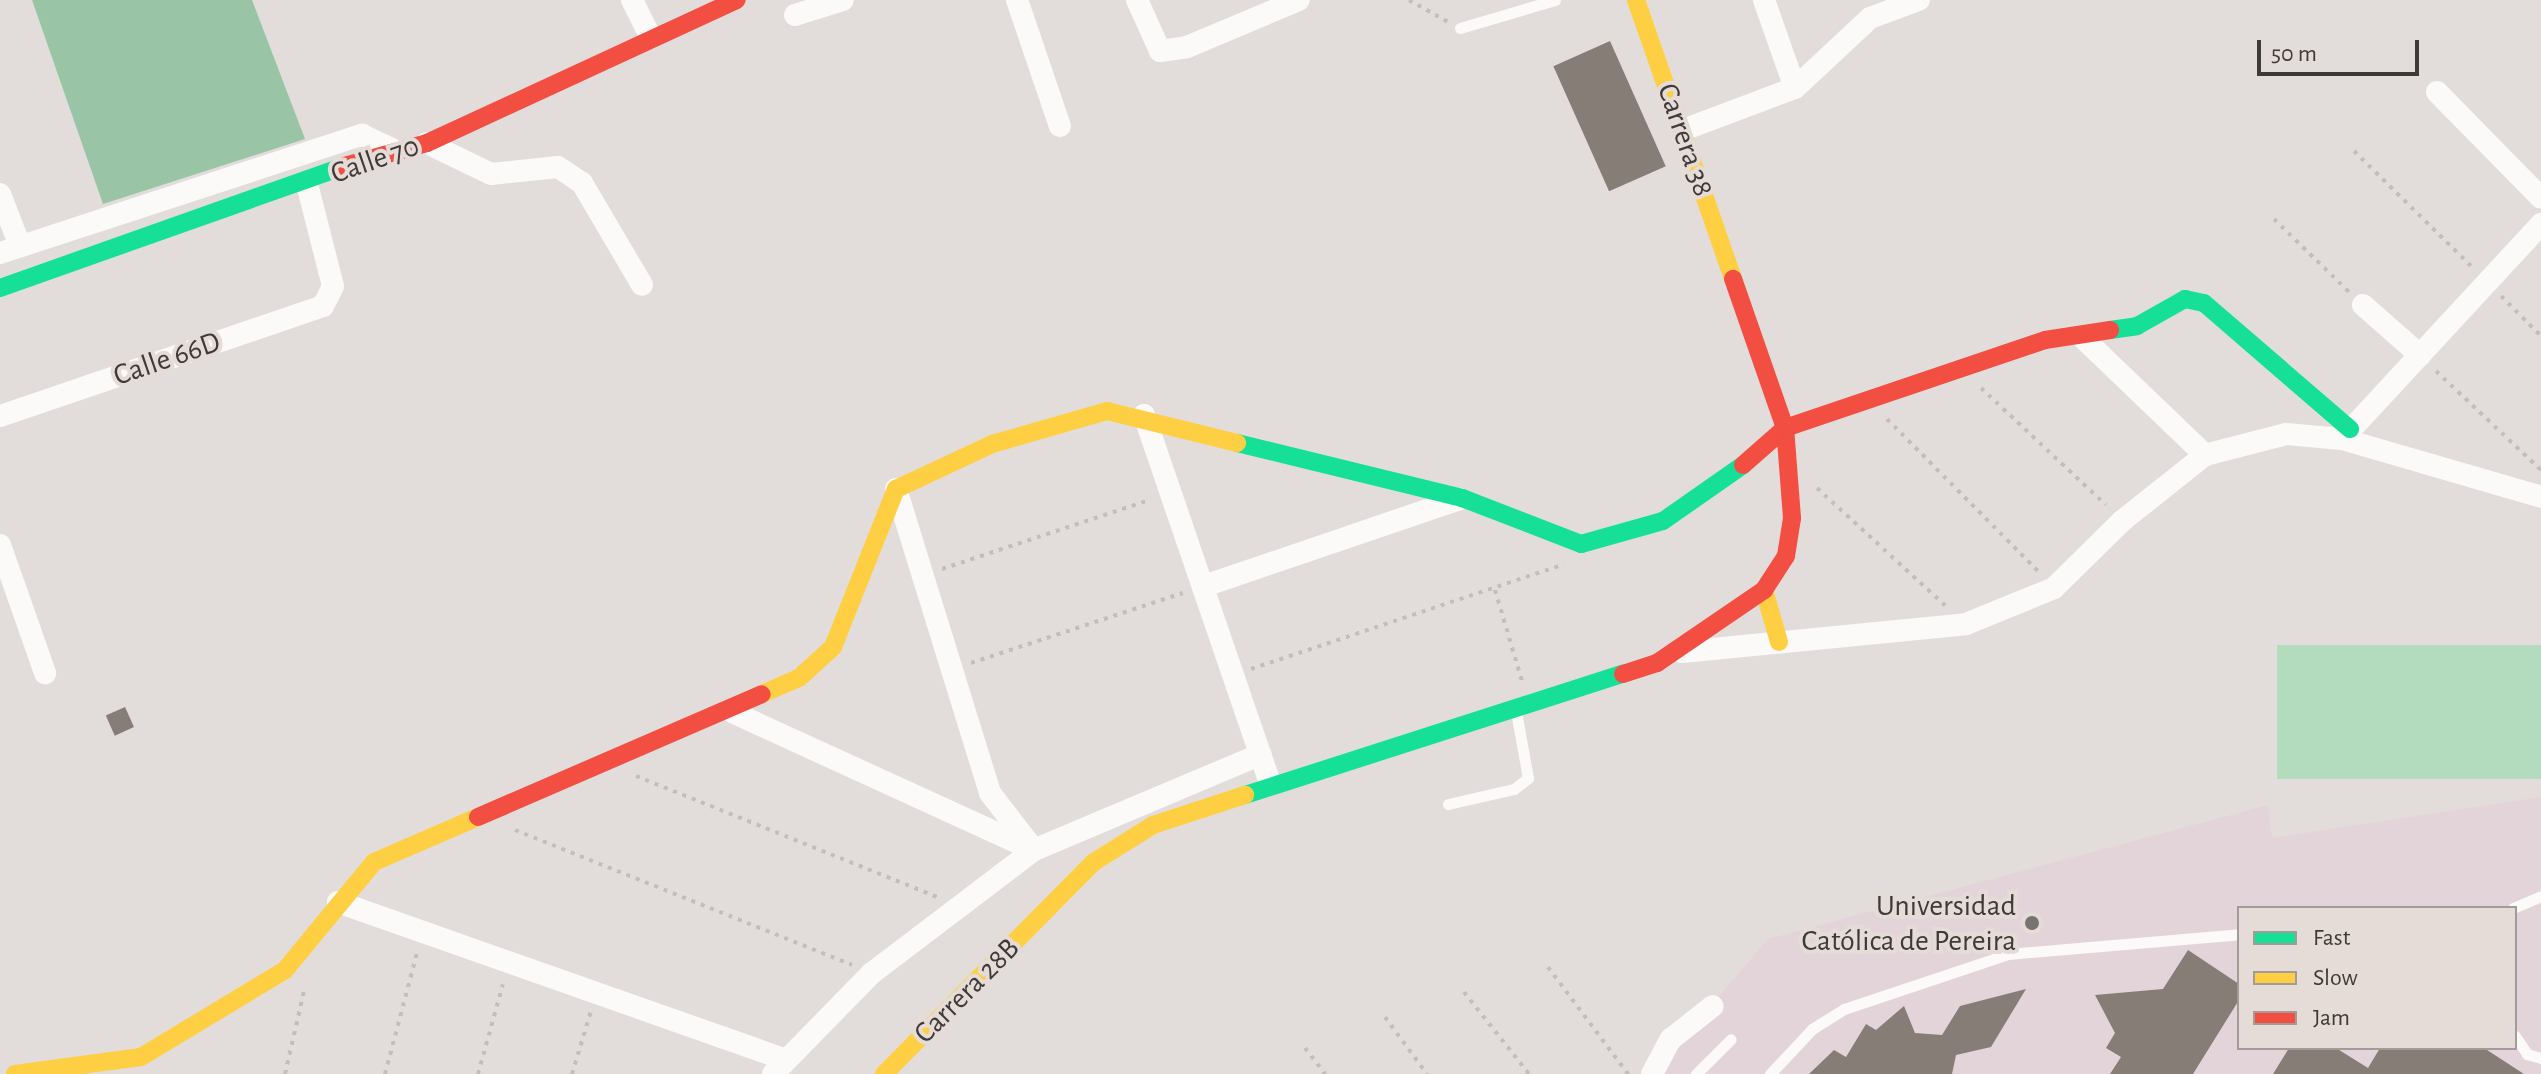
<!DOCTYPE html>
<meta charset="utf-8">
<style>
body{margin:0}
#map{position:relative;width:2541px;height:1074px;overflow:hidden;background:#e2ddda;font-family:"Alegreya Sans",sans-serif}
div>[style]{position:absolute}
.education>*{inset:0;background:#e3d4d9}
.green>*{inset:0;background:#b3dbbe;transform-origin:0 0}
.forest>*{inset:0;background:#99c4a6}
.building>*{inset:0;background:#867d76;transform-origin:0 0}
.path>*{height:4px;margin-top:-2px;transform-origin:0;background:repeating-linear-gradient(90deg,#c1bebc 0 4px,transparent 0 10px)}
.lane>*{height:11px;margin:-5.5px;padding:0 5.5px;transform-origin:5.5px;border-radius:5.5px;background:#fbfaf9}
.street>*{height:22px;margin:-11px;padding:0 11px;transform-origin:11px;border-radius:11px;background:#fbfaf9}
.fast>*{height:18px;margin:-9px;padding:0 9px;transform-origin:9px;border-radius:9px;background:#16e098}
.slow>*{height:18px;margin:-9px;padding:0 9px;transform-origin:9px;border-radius:9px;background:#ffcf43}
.jam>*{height:18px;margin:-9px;padding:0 9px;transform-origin:9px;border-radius:9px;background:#f24e42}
.dots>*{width:22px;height:22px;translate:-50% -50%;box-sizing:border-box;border:4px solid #e5dcd7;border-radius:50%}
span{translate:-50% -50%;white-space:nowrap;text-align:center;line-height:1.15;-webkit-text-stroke:8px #e5dcd7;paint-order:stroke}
.street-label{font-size:30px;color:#3e3a38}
.poi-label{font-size:30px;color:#3e3a38}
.right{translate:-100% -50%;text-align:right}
.legend{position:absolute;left:2237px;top:906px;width:280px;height:144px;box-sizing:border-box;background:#e5dcd7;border:2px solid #a29b97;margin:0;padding:10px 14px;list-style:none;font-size:24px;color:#3e3a38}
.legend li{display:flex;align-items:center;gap:16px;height:40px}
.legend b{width:40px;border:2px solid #a29b97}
.scale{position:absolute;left:2257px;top:40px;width:162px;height:36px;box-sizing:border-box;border:4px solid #3e3a38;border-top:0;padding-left:10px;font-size:24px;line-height:28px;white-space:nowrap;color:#3e3a38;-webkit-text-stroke:6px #e5dcd7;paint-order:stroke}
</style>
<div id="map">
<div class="education">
<div style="clip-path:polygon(evenodd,2541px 797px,2541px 1074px,1652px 1074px,1768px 939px,2268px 805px,2272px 838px,2541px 797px,2239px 908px,2515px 908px,2515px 1048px,2239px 1048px,2239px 908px)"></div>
</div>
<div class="green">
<div style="left:2541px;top:645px;width:134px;height:264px;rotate:90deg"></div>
</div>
<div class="forest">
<div style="clip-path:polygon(32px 0,252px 0,305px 139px,103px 204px)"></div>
</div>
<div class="building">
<div style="left:1610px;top:41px;width:137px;height:62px;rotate:66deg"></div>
<div style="left:125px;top:707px;width:22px;height:21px;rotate:66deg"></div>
<div style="clip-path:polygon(2188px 950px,2239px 984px,2239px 1000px,2193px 1074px,2110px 1074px,2121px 1057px,2106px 1048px,2115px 1033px,2095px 995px,2163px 989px)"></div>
<div style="clip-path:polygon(2026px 989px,1991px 1047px,1956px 1055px,1952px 1074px,1809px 1074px,1834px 1050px,1846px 1057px,1866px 1024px,1876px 1030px,1904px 1006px,1915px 1033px,1942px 1035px,1960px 1006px)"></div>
<div style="clip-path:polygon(2289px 1048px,2336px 1048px,2368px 1068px,2380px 1048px,2484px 1048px,2524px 1074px,2273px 1074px)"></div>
</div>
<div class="path">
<div style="left:1409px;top:0;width:45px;rotate:29.4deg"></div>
<div style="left:2354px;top:151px;width:165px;rotate:44.5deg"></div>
<div style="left:2274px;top:219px;width:106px;rotate:44.2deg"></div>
<div style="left:2501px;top:296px;width:57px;rotate:45deg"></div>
<div style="left:2436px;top:371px;width:144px;rotate:43.3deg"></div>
<div style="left:1981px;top:388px;width:171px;rotate:43.1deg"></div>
<div style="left:1887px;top:419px;width:216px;rotate:45.2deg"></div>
<div style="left:1817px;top:488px;width:175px;rotate:42.5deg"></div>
<div style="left:942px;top:569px;width:219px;rotate:-18.4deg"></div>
<div style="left:1495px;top:590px;width:95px;rotate:73.5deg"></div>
<div style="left:971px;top:663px;width:223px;rotate:-18.3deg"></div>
<div style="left:1251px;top:669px;width:330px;rotate:-18.5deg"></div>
<div style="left:636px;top:776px;width:327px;rotate:21.9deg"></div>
<div style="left:515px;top:830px;width:363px;rotate:21.8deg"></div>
<div style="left:1548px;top:967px;width:134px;rotate:53.2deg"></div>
<div style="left:1464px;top:992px;width:105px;rotate:51.6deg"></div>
<div style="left:1385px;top:1017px;width:71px;rotate:53.6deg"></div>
<div style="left:1305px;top:1048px;width:33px;rotate:52deg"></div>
<div style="left:285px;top:1074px;width:85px;rotate:-77.1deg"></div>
<div style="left:385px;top:1074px;width:125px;rotate:-75.2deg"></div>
<div style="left:478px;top:1074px;width:93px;rotate:-74.5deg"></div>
<div style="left:572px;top:1074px;width:66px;rotate:-73.2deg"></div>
</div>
<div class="lane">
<div style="left:1460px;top:28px;width:99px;rotate:-16.4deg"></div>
<div style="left:1448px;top:804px;width:68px;rotate:-12.8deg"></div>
<div style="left:1514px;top:789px;width:18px;rotate:-38deg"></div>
<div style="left:1528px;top:778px;width:68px;rotate:-100.2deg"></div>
<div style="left:2513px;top:908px;width:30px;rotate:-23deg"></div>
<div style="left:2515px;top:1036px;width:22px;rotate:56deg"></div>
<div style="left:2527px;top:1054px;width:15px;rotate:16deg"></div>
<div style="left:1696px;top:1074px;width:49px;rotate:-45deg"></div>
<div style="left:1770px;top:1074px;width:62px;rotate:-47deg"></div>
<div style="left:1812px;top:1029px;width:38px;rotate:-32deg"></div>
<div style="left:1844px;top:1009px;width:173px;rotate:-18.5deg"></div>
<div style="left:2008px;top:954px;width:232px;rotate:-4.9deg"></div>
</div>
<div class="street">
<div style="left:632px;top:0;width:42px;rotate:63.4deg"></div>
<div style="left:1017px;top:0;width:133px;rotate:71.2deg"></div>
<div style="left:1137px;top:0;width:56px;rotate:65.7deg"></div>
<div style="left:1160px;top:51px;width:27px;rotate:-8deg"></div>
<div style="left:1187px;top:47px;width:121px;rotate:-22.8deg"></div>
<div style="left:1764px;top:0;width:93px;rotate:70.6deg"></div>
<div style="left:795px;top:15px;width:50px;rotate:-17.4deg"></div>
<div style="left:2437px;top:92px;width:148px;rotate:45.5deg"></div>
<div style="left:1683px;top:130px;width:120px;rotate:-20.6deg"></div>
<div style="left:1795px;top:88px;width:103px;rotate:-43deg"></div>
<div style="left:1870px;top:18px;width:52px;rotate:-20.2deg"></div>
<div style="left:427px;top:143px;width:71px;rotate:25.8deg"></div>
<div style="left:491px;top:174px;width:67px;rotate:-6deg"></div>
<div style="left:558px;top:167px;width:29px;rotate:34deg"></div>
<div style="left:582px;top:183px;width:118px;rotate:59.5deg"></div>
<div style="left:0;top:194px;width:56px;rotate:69deg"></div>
<div style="left:0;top:253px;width:381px;rotate:-18.1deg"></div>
<div style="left:362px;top:135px;width:33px;rotate:25deg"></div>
<div style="left:2363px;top:305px;width:76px;rotate:41.3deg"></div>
<div style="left:2083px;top:338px;width:169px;rotate:43.8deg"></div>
<div style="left:1144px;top:415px;width:391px;rotate:71.1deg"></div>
<div style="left:0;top:416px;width:341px;rotate:-18.8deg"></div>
<div style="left:323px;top:306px;width:22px;rotate:-63deg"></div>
<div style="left:333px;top:286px;width:105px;rotate:-104.3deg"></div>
<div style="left:2343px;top:438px;width:292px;rotate:-47.2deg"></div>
<div style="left:896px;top:489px;width:318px;rotate:72.8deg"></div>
<div style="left:990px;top:793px;width:72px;rotate:52.3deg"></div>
<div style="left:0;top:545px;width:136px;rotate:70.6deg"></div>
<div style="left:1204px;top:586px;width:270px;rotate:-18.8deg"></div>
<div style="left:1682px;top:652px;width:285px;rotate:-5.6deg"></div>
<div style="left:1966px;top:624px;width:95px;rotate:-22.2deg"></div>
<div style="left:2054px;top:588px;width:95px;rotate:-44.6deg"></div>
<div style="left:2122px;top:521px;width:106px;rotate:-38.5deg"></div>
<div style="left:2205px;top:455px;width:84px;rotate:-14.5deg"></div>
<div style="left:2286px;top:434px;width:56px;rotate:5.1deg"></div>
<div style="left:2342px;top:439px;width:207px;rotate:16.2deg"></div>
<div style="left:732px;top:712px;width:327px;rotate:24.6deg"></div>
<div style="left:338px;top:902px;width:475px;rotate:19.4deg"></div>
<div style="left:773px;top:1074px;width:141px;rotate:-45.6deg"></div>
<div style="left:872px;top:973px;width:203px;rotate:-37.2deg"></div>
<div style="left:1034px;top:850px;width:246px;rotate:-22.9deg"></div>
<div style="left:1652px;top:1074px;width:40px;rotate:-62deg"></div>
<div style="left:1671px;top:1039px;width:53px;rotate:-38.2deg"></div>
</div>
<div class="fast">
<div style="left:0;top:288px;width:362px;rotate:-19.5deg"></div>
<div style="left:2110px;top:330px;width:27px;rotate:-8deg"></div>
<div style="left:2137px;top:326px;width:55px;rotate:-29.4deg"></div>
<div style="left:2185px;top:299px;width:19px;rotate:12deg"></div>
<div style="left:2204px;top:303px;width:193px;rotate:40.8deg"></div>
<div style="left:1237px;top:443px;width:232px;rotate:13.7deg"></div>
<div style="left:1462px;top:498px;width:128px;rotate:21.1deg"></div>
<div style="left:1581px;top:544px;width:85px;rotate:-15.7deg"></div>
<div style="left:1663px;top:521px;width:98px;rotate:-35deg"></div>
<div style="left:1245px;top:795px;width:397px;rotate:-17.8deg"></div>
</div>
<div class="slow">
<div style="left:1636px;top:0;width:295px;rotate:70.8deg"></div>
<div style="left:1764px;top:590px;width:54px;rotate:73.9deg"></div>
<div style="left:762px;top:694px;width:40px;rotate:-23.4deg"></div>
<div style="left:799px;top:678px;width:46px;rotate:-42.4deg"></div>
<div style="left:833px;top:647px;width:170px;rotate:-68.3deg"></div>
<div style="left:896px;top:489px;width:106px;rotate:-25.1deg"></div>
<div style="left:992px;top:444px;width:120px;rotate:-16deg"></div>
<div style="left:1107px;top:411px;width:134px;rotate:13.8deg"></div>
<div style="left:15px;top:1074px;width:127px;rotate:-7.7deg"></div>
<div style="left:141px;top:1057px;width:168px;rotate:-31.1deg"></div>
<div style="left:285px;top:970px;width:140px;rotate:-50.5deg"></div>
<div style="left:374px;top:862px;width:113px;rotate:-23.4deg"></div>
<div style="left:884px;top:1074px;width:298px;rotate:-45.3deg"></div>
<div style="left:1094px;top:862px;width:70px;rotate:-32.1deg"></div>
<div style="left:1153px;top:825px;width:97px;rotate:-18.1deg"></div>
</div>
<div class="jam">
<div style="left:341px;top:167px;width:89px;rotate:-15.6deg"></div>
<div style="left:427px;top:143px;width:341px;rotate:-24.8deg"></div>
<div style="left:1743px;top:465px;width:56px;rotate:-41.4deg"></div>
<div style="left:1785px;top:428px;width:274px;rotate:-18.7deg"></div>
<div style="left:2045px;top:340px;width:66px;rotate:-8.7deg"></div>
<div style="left:1623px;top:674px;width:36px;rotate:-18deg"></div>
<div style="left:1657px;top:663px;width:130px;rotate:-34.3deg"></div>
<div style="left:1764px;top:590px;width:40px;rotate:-57.1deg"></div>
<div style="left:1786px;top:556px;width:38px;rotate:-81deg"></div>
<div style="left:1792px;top:518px;width:90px;rotate:-94.4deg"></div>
<div style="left:1785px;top:428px;width:158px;rotate:-109.2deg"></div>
<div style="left:478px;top:817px;width:309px;rotate:-23.4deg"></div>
</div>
<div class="dots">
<div style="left:2032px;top:923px;background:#777371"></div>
</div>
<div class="street-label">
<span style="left:1685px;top:140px;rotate:71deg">Carrera 38</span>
<span style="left:375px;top:160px;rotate:-19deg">Calle 70</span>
<span style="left:167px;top:359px;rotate:-19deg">Calle 66D</span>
<span style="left:967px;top:991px;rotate:-45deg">Carrera 28B</span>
</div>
<div class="poi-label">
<span class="right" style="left:2016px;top:923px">Universidad<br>Católica de Pereira</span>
</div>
<ul class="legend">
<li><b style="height:10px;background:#16e098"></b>Fast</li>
<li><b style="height:10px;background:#ffcf43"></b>Slow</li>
<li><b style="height:10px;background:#f24e42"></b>Jam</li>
</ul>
<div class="scale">50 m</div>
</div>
